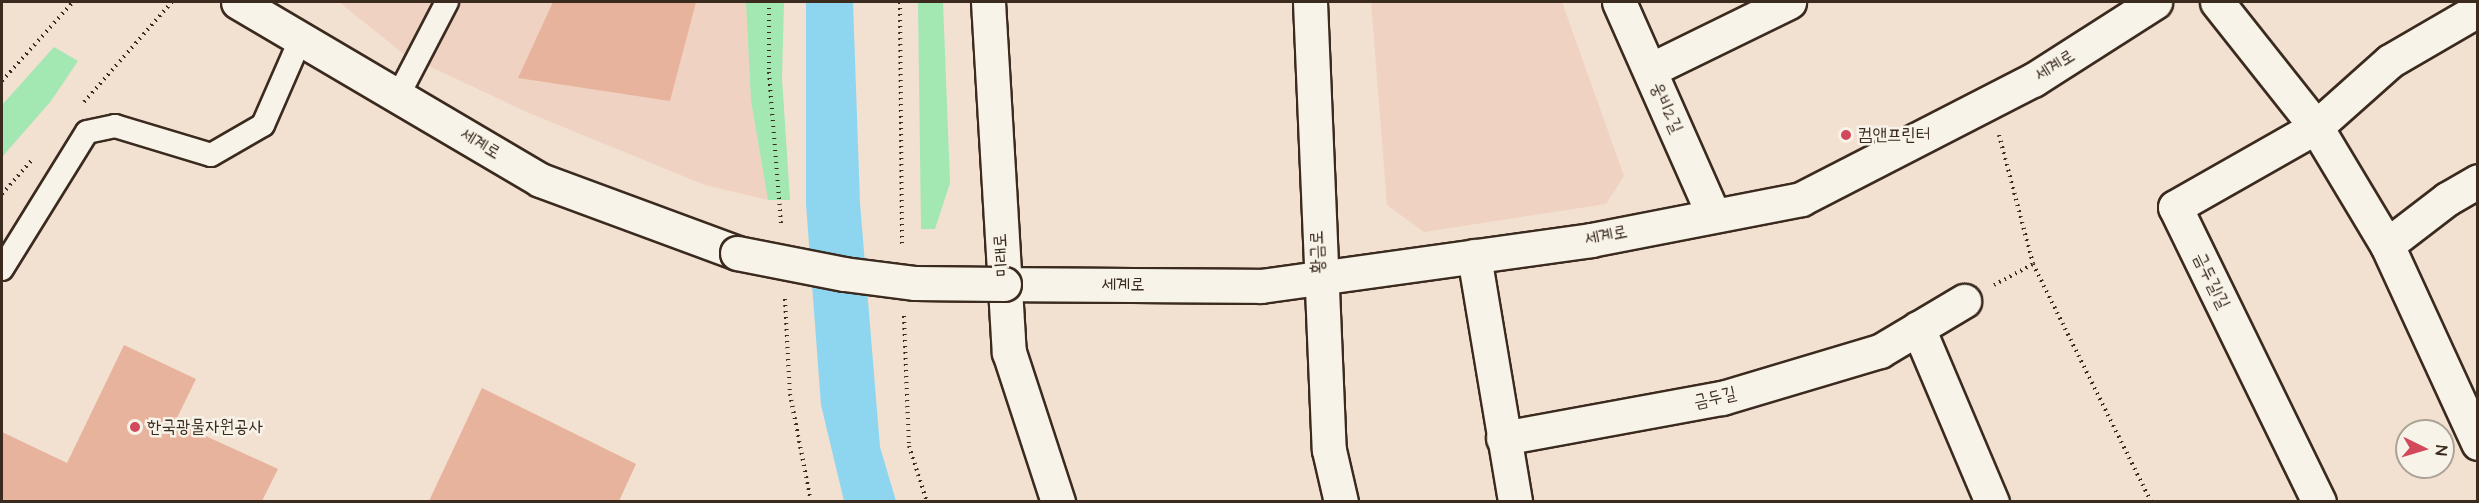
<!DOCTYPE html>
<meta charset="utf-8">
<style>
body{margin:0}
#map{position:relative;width:2479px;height:503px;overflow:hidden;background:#f2e0d1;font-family:"Architects Daughter","Poor Story",sans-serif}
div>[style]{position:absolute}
.built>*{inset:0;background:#efd2c1}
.green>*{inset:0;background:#a3e7b2}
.water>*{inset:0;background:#8ed6ef}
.building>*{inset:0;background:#e8b39c}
.path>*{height:4px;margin-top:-2px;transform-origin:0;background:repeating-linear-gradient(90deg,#3b2a1e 0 1.5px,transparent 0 6px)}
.roads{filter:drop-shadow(2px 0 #3b2a1e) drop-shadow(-2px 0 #3b2a1e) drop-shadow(0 2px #3b2a1e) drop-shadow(0 -2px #3b2a1e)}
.service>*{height:22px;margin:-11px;padding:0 11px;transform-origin:11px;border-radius:11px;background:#f7f3e8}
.minor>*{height:33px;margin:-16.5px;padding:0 16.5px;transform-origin:16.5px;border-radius:16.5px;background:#f7f3e8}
.tertiary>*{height:33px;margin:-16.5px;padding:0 16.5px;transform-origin:16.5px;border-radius:16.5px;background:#f7f3e8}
.bridges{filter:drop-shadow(2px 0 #3b2a1e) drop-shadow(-2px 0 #3b2a1e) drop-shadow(0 2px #3b2a1e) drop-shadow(0 -2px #3b2a1e)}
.tertiary-bridge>*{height:33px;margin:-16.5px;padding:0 16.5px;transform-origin:16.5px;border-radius:16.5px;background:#f7f3e8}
.dots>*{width:16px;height:16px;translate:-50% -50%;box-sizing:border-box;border:3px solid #f7f3e8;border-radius:50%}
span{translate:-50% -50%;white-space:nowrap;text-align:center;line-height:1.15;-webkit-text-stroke:5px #f7f3e8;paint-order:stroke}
.street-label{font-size:18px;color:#3b2a1e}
.poi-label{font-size:18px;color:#3b2a1e}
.left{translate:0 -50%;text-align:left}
.frame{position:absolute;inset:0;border:3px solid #3b2a1e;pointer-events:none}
.north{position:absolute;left:2395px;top:419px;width:60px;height:60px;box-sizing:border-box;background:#f7f3e8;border:2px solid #aca397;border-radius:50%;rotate:95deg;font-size:16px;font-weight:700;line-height:24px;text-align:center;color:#3b2a1e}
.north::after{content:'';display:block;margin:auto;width:21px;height:27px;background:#d1495b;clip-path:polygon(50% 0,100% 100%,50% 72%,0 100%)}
</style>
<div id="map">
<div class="built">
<div style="clip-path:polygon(339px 2px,746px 2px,751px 101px,768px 200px,705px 185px,529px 113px,405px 55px)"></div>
<div style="clip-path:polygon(1371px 2px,1562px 2px,1624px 176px,1606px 204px,1424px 232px,1387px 205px)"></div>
</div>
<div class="green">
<div style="clip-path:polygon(746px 2px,784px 2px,782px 78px,790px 200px,768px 200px,751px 101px)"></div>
<div style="clip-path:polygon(918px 2px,943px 2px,950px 183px,935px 229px,921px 229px)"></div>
<div style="clip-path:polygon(54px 47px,78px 61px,51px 101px,2px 157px,2px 105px)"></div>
</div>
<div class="water">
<div style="clip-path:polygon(806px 2px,853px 2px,860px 203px,880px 447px,896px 501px,844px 501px,821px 405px,806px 204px)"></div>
</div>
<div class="building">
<div style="clip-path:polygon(553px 2px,696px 2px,670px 101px,518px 78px)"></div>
<div style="clip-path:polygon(124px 345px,196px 379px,175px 422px,278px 469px,262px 501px,2px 501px,2px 432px,67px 463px)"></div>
<div style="clip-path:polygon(482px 388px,636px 464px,619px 501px,429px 501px)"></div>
</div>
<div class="path">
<div style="left:769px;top:2px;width:70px;rotate:90deg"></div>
<div style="left:769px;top:72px;width:153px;rotate:85.5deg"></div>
<div style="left:900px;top:2px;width:244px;rotate:89.5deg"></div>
<div style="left:2px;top:81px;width:106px;rotate:-48.1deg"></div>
<div style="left:84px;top:102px;width:133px;rotate:-48.7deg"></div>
<div style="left:1999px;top:135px;width:133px;rotate:75.2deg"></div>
<div style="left:2033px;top:264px;width:266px;rotate:63.6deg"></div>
<div style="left:2px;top:194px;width:44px;rotate:-48.7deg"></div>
<div style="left:1994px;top:285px;width:44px;rotate:-28.3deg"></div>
<div style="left:785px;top:299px;width:95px;rotate:87deg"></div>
<div style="left:790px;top:394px;width:110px;rotate:79deg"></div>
<div style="left:904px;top:316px;width:130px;rotate:87.8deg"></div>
<div style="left:909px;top:446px;width:59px;rotate:72.2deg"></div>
</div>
<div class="roads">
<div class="service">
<div style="left:398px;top:96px;width:106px;rotate:-62.5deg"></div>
<div style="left:2px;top:269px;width:161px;rotate:-58.2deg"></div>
<div style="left:87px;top:132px;width:29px;rotate:-12deg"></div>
<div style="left:115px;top:126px;width:100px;rotate:16.8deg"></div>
<div style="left:211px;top:155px;width:60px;rotate:-30deg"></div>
<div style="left:263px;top:125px;width:95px;rotate:-66.4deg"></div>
</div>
<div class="minor">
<div style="left:1310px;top:2px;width:448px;rotate:87.6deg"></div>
<div style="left:1329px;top:450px;width:53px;rotate:77deg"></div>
<div style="left:1619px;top:2px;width:232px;rotate:66.1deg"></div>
<div style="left:2217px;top:2px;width:159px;rotate:51.6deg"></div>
<div style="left:2316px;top:127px;width:138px;rotate:59deg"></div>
<div style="left:2387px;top:245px;width:218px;rotate:65.3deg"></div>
<div style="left:1650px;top:70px;width:155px;rotate:-26.1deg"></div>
<div style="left:2387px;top:245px;width:76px;rotate:-37.5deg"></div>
<div style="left:2447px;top:199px;width:36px;rotate:-30deg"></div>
<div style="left:1474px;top:256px;width:249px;rotate:80.5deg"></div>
<div style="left:1918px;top:328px;width:189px;rotate:67deg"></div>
<div style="left:1503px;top:438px;width:223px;rotate:-10.4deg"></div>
<div style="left:1722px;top:398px;width:165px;rotate:-16.6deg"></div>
<div style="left:1880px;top:351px;width:98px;rotate:-30.8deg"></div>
<div style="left:2319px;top:502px;width:328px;rotate:-116deg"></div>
<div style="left:2175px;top:207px;width:162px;rotate:-29.6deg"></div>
<div style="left:2316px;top:127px;width:99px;rotate:-41.7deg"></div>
<div style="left:2390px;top:61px;width:102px;rotate:-30.1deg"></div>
</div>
<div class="tertiary">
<div style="left:238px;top:2px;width:351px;rotate:30.5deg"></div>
<div style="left:540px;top:180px;width:210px;rotate:20.3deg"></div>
<div style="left:988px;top:2px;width:351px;rotate:86.6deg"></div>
<div style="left:1009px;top:352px;width:158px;rotate:71.9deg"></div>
<div style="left:1004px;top:284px;width:257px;rotate:0.4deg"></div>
<div style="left:1261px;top:286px;width:333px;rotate:-7.9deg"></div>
<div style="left:1591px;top:240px;width:214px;rotate:-11deg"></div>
<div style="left:1801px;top:199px;width:261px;rotate:-27.2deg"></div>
<div style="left:2033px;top:80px;width:145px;rotate:-32.6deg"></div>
</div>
</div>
<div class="bridges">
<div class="tertiary-bridge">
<div style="left:737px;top:253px;width:109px;rotate:11.1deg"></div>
<div style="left:844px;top:274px;width:72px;rotate:7.2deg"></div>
<div style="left:915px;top:283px;width:89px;rotate:0.6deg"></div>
</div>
</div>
<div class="dots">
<div style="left:1846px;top:135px;background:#d1495b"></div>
<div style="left:135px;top:427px;background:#d1495b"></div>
</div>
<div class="street-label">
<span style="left:2055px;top:66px;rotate:-32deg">세계로</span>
<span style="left:1666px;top:108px;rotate:66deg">웅비2길</span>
<span style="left:480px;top:144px;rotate:31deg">세계로</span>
<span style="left:1606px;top:236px;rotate:-11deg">세계로</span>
<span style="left:1318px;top:252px;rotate:-92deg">황금로</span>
<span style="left:1002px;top:255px;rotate:-94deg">미래로</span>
<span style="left:2211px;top:281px;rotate:64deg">금두길1길</span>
<span style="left:1123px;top:285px">세계로</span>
<span style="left:1715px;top:398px;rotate:-13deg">금두길</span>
</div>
<div class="poi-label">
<span class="left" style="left:1858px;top:135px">컴앤프린터</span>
<span class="left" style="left:147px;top:427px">한국광물자원공사</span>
</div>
<div class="frame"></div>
<div class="north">N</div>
</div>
